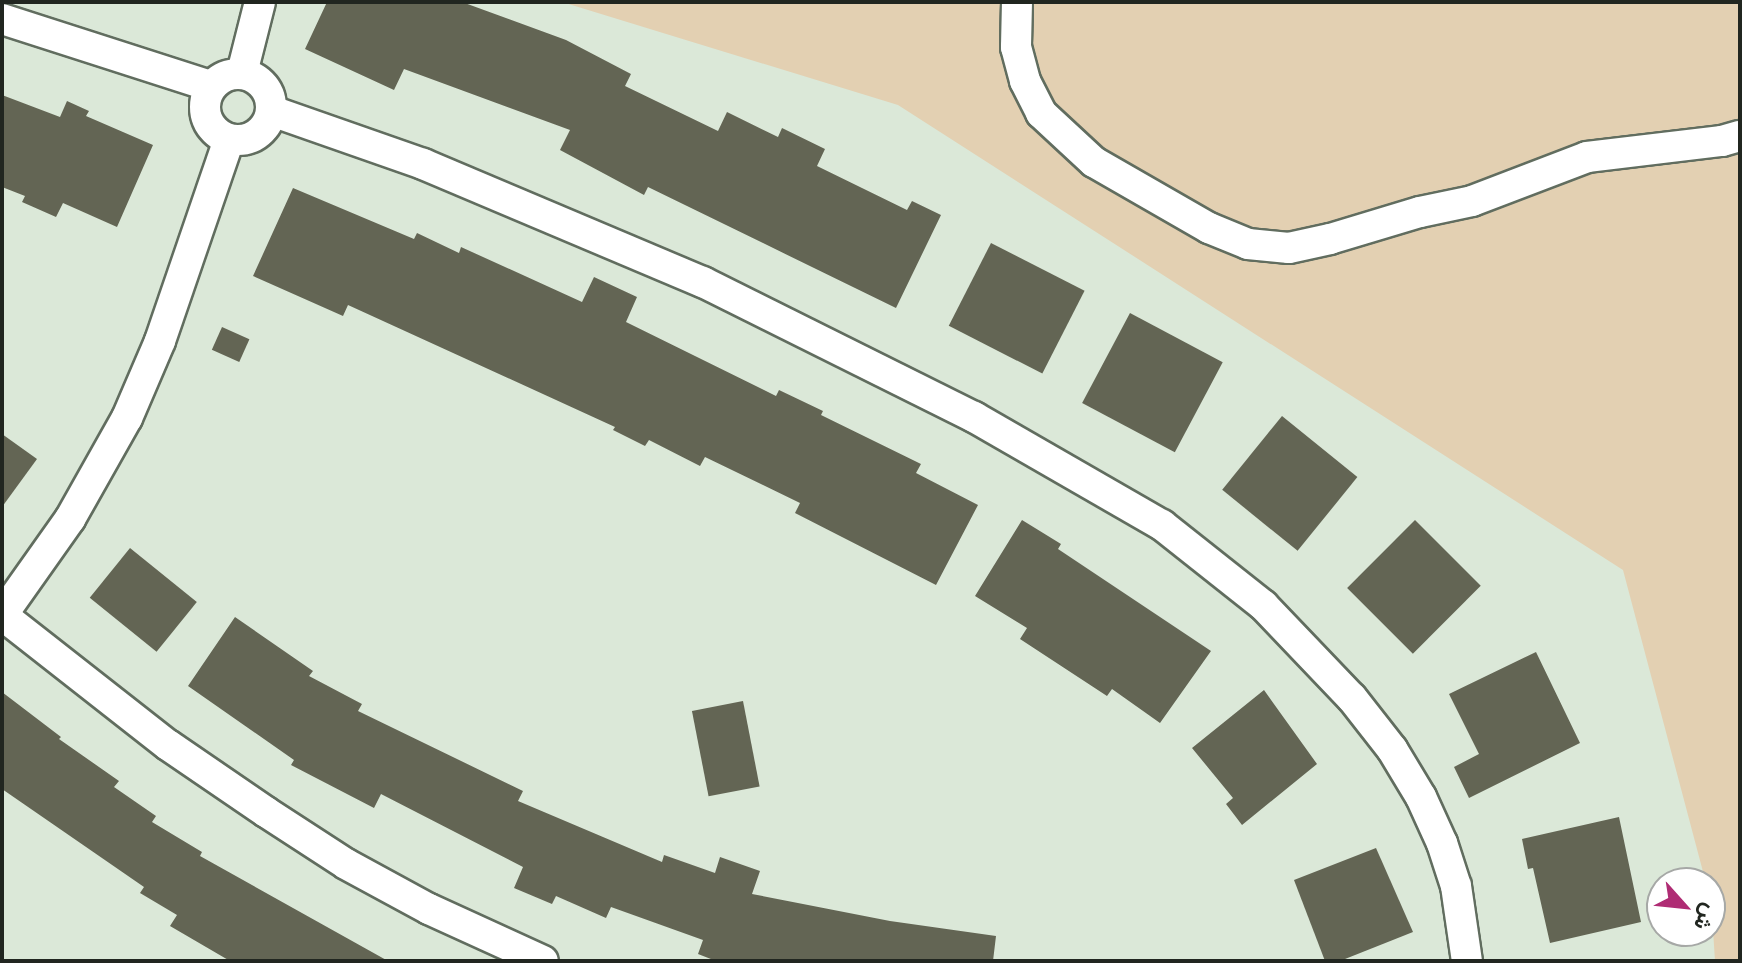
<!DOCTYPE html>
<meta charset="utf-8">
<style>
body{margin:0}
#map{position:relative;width:1742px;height:963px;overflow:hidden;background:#dbe8d8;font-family:Poppins,Vazirmatn,sans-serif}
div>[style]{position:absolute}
.green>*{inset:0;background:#e3d0b2}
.building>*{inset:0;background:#636554;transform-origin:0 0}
.roads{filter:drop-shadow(2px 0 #616d5f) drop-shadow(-2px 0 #616d5f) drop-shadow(0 2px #616d5f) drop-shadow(0 -2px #616d5f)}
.street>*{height:30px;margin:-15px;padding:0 15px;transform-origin:15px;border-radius:15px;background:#fff}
.street>.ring{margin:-15px;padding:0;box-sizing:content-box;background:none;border:30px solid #fff;border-radius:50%}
span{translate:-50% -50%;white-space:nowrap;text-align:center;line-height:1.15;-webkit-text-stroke:8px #fff;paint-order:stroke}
.frame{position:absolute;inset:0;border:4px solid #212620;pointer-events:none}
.north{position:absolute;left:1646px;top:867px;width:80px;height:80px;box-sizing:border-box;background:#fff;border:2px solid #a6a8a6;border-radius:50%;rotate:117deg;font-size:22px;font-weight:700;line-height:32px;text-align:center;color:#212620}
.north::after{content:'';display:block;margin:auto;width:28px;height:36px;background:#af2c74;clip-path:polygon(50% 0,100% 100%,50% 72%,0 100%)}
</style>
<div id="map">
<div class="green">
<div style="clip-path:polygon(562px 2px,1740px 2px,1740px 961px,1715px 961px,1710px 883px,1706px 883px,1623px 570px,898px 105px)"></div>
</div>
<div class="building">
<div style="clip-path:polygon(327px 2px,462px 2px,566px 40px,631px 74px,625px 86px,718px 131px,727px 112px,778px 137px,782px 128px,825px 149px,817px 166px,907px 210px,912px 201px,941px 215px,896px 308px,648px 187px,644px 195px,560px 150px,570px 130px,404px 69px,394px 90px,305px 49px)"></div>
<div style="clip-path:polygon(2px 95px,60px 117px,67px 101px,89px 111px,86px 116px,153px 145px,117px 227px,63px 203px,56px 217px,22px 202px,25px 196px,2px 187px)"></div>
<div style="clip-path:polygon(293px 188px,414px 239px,417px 233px,459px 253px,461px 247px,582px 302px,594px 277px,637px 297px,626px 322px,776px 396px,779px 390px,823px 411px,821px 415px,921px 464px,916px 473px,978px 505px,936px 585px,795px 513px,800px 503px,705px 457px,700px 466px,649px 440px,645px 446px,613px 430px,615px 427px,348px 305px,343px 316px,253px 276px)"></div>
<div style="left:991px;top:243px;width:105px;height:93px;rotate:27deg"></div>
<div style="left:1130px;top:313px;width:105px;height:102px;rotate:28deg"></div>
<div style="left:222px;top:327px;width:30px;height:25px;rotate:24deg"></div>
<div style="left:1282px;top:416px;width:97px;height:95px;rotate:39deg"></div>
<div style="clip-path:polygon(2px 434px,37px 459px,2px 507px)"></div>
<div style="clip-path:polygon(1022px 520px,1061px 544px,1058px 549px,1211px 651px,1160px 723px,1112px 689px,1107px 696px,1020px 639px,1027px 628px,975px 596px)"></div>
<div style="left:1415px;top:520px;width:93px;height:96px;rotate:45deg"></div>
<div style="left:130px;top:548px;width:86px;height:64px;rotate:39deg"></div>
<div style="clip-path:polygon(235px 617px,313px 671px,309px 676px,362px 704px,358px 711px,523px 791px,518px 801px,662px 862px,664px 855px,715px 873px,720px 857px,760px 871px,752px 894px,890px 921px,996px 936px,993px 961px,716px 961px,698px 954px,703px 940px,611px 907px,606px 918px,556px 896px,552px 904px,514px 888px,523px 867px,381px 794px,374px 808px,291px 765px,294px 760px,188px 686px)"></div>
<div style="clip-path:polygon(1536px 652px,1580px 743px,1469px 798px,1454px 767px,1479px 754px,1449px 694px)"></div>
<div style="clip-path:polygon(1264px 690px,1317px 764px,1242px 825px,1226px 804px,1233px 798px,1192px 748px)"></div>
<div style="clip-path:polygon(2px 692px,61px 737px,59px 739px,119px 781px,114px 787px,156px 816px,152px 822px,202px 852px,200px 856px,388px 961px,230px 961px,170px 926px,177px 915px,140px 893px,144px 887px,2px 789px)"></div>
<div style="left:743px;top:701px;width:87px;height:52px;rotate:79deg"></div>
<div style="clip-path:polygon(1619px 817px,1641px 922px,1550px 943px,1533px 868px,1528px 869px,1522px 839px)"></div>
<div style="clip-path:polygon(1376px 848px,1413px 932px,1340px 961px,1325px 961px,1294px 880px)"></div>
</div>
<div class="roads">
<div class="street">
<div style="left:1017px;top:2px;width:45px;rotate:91.3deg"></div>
<div style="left:1016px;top:47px;width:35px;rotate:75deg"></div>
<div style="left:1025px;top:81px;width:36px;rotate:63deg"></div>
<div style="left:1041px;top:113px;width:72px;rotate:42.8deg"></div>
<div style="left:1094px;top:162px;width:133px;rotate:29.9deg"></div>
<div style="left:1209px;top:228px;width:42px;rotate:22.3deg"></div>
<div style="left:1248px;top:244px;width:41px;rotate:5.6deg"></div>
<div style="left:1289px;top:248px;width:42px;rotate:-12.4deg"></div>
<div style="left:1330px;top:239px;width:94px;rotate:-16.7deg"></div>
<div style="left:1420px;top:212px;width:53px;rotate:-11.9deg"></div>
<div style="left:1472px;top:201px;width:123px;rotate:-20.9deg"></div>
<div style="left:1587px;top:157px;width:136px;rotate:-6.8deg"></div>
<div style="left:1722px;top:141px;width:19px;rotate:-16deg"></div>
<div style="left:2px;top:19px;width:219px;rotate:17.8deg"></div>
<div style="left:242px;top:73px;width:73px;rotate:-75.8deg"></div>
<div class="ring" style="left:205px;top:74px;width:36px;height:36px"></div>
<div style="left:272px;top:111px;width:160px;rotate:19.3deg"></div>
<div style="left:423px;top:164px;width:304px;rotate:22.9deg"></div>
<div style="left:703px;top:282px;width:303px;rotate:26.5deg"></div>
<div style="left:974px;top:417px;width:217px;rotate:29.9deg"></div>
<div style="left:1162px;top:525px;width:129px;rotate:38.4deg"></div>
<div style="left:1263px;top:605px;width:129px;rotate:46.3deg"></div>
<div style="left:1352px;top:698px;width:65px;rotate:51.9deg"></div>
<div style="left:1392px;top:749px;width:56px;rotate:58.9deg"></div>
<div style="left:1421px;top:797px;width:51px;rotate:65.5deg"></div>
<div style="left:1442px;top:843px;width:45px;rotate:72deg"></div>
<div style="left:1456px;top:886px;width:76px;rotate:81.7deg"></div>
<div style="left:2px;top:615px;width:211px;rotate:38.1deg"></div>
<div style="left:168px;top:745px;width:119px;rotate:34.4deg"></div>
<div style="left:266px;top:812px;width:95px;rotate:33deg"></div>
<div style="left:346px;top:864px;width:94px;rotate:28.5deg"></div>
<div style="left:429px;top:909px;width:125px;rotate:24.5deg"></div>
<div style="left:2px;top:615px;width:118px;rotate:-54.7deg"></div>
<div style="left:70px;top:519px;width:116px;rotate:-60.6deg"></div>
<div style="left:127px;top:418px;width:84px;rotate:-66.8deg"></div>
<div style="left:160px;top:341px;width:213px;rotate:-71.1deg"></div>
</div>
</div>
<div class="frame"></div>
<div class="north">ش</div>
</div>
